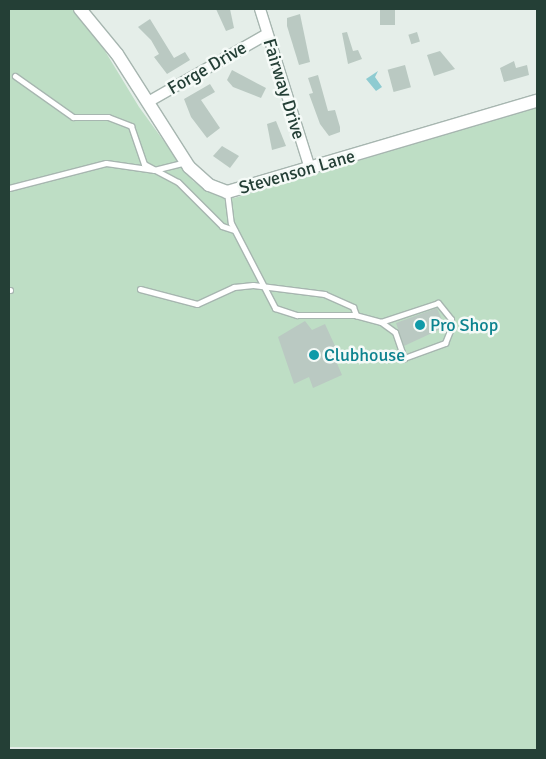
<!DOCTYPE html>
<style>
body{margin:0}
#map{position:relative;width:546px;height:759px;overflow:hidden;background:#e5eee9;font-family:Signika,sans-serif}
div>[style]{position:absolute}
.green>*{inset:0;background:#bedec5}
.water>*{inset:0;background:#8ecbd1}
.building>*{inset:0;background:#bac9c2;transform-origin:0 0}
.roads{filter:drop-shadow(1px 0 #a7b6b0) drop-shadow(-1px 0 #a7b6b0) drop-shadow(0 1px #a7b6b0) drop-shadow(0 -1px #a7b6b0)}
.service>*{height:5px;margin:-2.5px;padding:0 2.5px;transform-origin:2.5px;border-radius:2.5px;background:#fff}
.minor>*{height:10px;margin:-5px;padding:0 5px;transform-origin:5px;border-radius:5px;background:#fff}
.tertiary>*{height:12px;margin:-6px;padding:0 6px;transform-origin:6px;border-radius:6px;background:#fff}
.dots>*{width:14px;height:14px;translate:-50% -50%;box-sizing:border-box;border:2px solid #f5faf7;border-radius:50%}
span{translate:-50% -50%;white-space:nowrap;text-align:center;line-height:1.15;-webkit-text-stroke:5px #f5faf7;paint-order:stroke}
.street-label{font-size:18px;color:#243f36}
.culture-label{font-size:18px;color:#0d838f}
.left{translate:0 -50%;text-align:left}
.frame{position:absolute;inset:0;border:10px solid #243f36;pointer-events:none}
</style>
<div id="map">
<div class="green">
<div style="clip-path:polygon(9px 9px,73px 9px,88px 23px,139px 107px,193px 181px,209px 192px,234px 198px,537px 107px,537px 750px,9px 747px)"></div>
</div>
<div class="water">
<div style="clip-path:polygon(378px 71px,375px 77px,382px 87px,376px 91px,366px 79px)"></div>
</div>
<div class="building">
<div style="clip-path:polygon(216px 9px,230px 9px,234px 28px,226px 31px)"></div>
<div style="left:380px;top:9px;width:15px;height:16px"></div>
<div style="clip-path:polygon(300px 14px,310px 62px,299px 65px,287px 26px,287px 18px)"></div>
<div style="clip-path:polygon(150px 19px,174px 58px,185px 52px,190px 60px,167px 74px,154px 57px,159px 54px,151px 40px,138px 27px)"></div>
<div style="clip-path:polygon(347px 32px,353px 51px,358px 50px,362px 59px,348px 64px,342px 33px)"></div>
<div style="left:417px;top:32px;width:10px;height:9px;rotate:73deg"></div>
<div style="clip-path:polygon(440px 51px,455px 69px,434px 76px,427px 55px)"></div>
<div style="clip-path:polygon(514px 61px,516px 68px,527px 65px,529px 75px,504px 82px,500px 68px)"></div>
<div style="left:405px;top:65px;width:23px;height:18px;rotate:75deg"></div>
<div style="clip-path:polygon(232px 70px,266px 88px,261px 98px,233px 87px,227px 80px)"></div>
<div style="clip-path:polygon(318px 75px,328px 111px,335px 110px,340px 127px,340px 132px,329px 136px,320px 124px,309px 94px,313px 93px,308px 78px)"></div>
<div style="clip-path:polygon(210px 84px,215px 92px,201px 100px,220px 128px,207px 138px,191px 117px,184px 99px)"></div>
<div style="clip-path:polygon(276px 121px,286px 146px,272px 150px,267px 124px)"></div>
<div style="clip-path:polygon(222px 146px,239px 156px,230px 168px,213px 156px)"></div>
<div style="clip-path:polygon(437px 308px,445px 327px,404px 346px,396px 323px)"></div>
<div style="clip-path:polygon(305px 321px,312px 330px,325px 324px,341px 359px,336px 361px,342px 375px,313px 388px,309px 377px,294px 384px,278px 337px)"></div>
</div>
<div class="roads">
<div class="service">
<div style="left:15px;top:76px;width:71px;rotate:35.3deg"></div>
<div style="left:73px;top:117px;width:35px"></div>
<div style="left:108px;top:117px;width:25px;rotate:21deg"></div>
<div style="left:131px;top:126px;width:40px;rotate:71.1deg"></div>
<div style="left:144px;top:164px;width:38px;rotate:28deg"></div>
<div style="left:178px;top:182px;width:62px;rotate:45deg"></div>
<div style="left:222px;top:226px;width:13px;rotate:18deg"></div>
<div style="left:9px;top:188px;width:100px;rotate:-14.5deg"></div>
<div style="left:106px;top:163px;width:49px;rotate:8.3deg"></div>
<div style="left:154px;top:170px;width:32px;rotate:-14deg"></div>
<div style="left:227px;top:192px;width:31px;rotate:83deg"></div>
<div style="left:231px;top:223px;width:96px;rotate:62.6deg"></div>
<div style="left:275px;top:308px;width:23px;rotate:18deg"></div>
<div style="left:297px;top:315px;width:58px"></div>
<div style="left:355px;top:315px;width:27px;rotate:15deg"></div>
<div style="left:381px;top:322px;width:17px;rotate:36deg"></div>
<div style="left:395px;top:332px;width:28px;rotate:71deg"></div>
<div style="left:404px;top:358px;width:44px;rotate:-20.1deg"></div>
<div style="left:445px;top:343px;width:16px;rotate:-68deg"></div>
<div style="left:451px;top:328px;width:9px;rotate:-90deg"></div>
<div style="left:451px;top:319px;width:21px;rotate:-129deg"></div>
<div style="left:438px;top:303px;width:60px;rotate:161.6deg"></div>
<div style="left:140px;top:289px;width:59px;rotate:14.7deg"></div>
<div style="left:197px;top:304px;width:41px;rotate:-24.7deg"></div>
<div style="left:234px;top:287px;width:19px;rotate:-6deg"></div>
<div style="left:253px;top:285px;width:72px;rotate:7.2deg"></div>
<div style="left:324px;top:294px;width:32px;rotate:24deg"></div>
<div style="left:353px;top:307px;width:9px;rotate:69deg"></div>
<div style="left:9px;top:290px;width:1px"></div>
</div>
<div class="minor">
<div style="left:260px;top:9px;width:168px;rotate:72.6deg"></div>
<div style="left:148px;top:102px;width:137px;rotate:-29.7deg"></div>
</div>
<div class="tertiary">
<div style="left:80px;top:9px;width:58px;rotate:50.6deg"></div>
<div style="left:117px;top:54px;width:134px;rotate:57.5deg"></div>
<div style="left:189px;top:167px;width:27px;rotate:42deg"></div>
<div style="left:209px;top:185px;width:19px;rotate:21deg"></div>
<div style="left:227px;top:192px;width:323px;rotate:-16.4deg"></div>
</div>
</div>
<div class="dots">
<div style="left:420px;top:325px;background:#0f9aa8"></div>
<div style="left:314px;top:355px;background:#0f9aa8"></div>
</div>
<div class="street-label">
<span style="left:207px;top:68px;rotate:-30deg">Forge Drive</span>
<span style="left:284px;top:89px;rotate:73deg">Fairway Drive</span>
<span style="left:297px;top:172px;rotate:-16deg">Stevenson Lane</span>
</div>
<div class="culture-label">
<span class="left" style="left:430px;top:325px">Pro Shop</span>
<span class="left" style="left:324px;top:355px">Clubhouse</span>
</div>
<div class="frame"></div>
</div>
